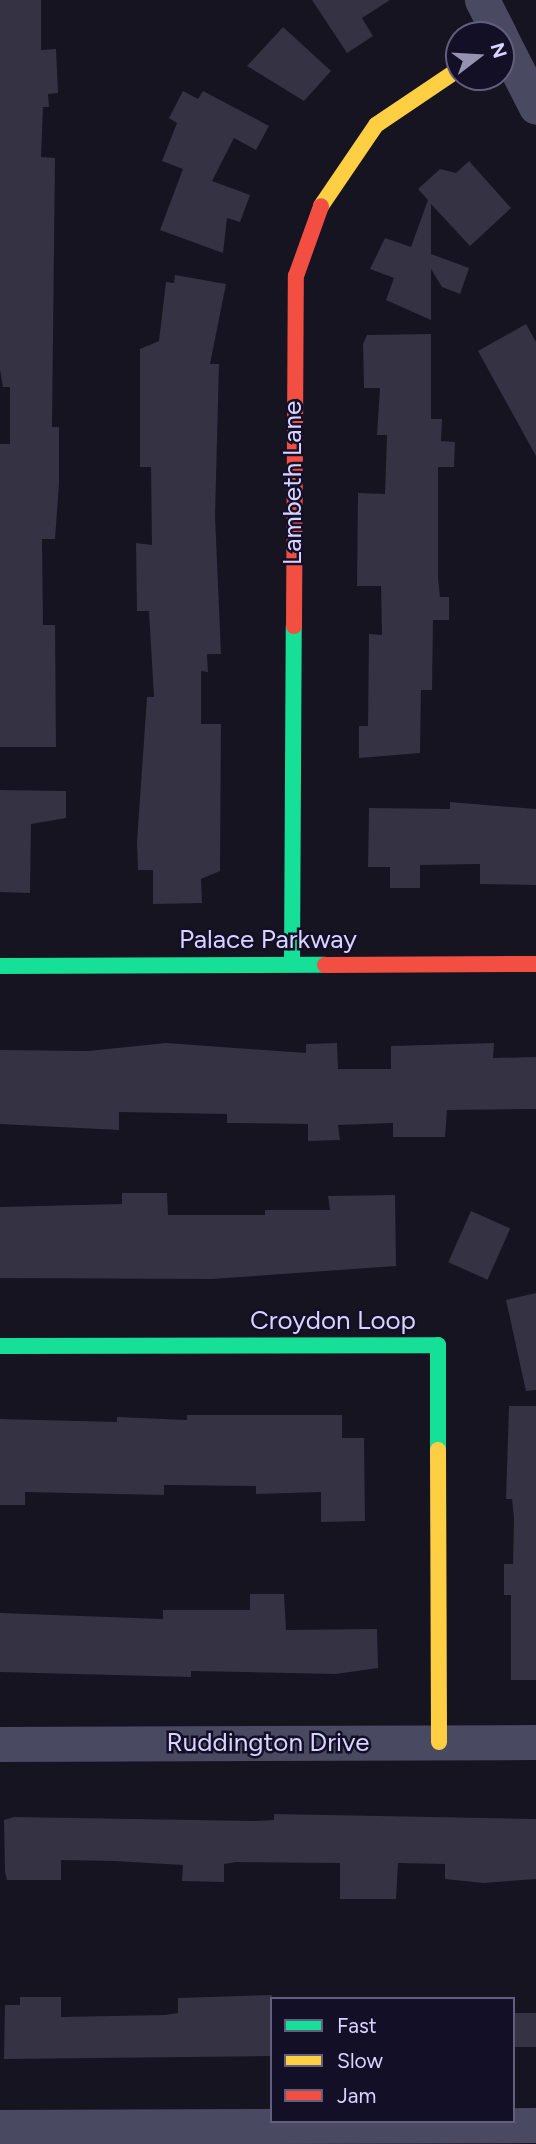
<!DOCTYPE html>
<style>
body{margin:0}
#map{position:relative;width:536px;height:2144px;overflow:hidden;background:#161421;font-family:Figtree,sans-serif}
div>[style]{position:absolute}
.building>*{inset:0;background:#343243;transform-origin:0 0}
.street>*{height:35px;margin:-17.5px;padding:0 17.5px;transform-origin:17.5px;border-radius:17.5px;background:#4a4962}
.fast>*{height:16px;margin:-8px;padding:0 8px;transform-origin:8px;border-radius:8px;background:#16e098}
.slow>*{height:16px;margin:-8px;padding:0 8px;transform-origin:8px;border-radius:8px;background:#ffcf43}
.jam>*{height:16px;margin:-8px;padding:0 8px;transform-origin:8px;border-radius:8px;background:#f24e42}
span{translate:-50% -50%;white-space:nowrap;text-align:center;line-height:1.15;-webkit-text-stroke:5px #130f26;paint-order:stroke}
.street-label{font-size:26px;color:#d9d4ff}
.legend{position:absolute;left:270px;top:1997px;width:245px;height:126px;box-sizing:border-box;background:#130f26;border:2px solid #625e7d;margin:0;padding:9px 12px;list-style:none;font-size:21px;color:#d9d4ff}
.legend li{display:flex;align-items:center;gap:14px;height:35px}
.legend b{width:35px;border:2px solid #625e7d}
.north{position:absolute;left:445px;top:21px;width:70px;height:70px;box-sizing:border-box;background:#130f26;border:2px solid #625e7d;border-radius:50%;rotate:73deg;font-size:19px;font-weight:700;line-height:28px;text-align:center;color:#d9d4ff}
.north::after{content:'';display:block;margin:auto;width:24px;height:32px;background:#9591b1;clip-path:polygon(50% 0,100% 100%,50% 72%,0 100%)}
</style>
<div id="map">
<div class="building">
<div style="clip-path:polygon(0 0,41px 0,41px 50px,56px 49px,58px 93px,48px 94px,49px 107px,43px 107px,41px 157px,55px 158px,52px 427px,59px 427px,59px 484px,55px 539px,42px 539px,43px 625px,55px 625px,56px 747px,0 747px,0 444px,10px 444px,10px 387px,3px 387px,0 370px)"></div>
<div style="clip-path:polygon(312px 0,390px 0,362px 18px,373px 36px,347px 53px)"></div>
<div style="clip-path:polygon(283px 27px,331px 71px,304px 101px,247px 66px)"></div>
<div style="clip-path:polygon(183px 91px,198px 99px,203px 91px,269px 126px,256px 150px,234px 138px,212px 181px,250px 195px,240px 222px,227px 218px,223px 253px,160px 230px,183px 169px,162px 161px,177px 123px,169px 118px)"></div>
<div style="clip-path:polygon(469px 161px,511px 208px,470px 246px,431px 204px,431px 254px,469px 268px,460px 294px,442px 287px,431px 269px,431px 320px,386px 300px,394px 278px,370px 269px,385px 238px,411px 247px,428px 200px,418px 189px,440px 169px,456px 173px)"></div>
<div style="clip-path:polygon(175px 275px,226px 284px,210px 364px,219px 364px,215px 516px,221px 654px,207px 654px,208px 672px,201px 671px,201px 724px,221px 724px,220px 871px,201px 879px,202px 903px,153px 904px,153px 870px,138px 870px,137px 842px,147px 697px,154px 697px,149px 611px,137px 611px,136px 543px,152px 545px,151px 467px,140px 467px,140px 349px,159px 341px,166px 282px,174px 283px)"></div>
<div style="clip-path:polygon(526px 324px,536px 342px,536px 456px,478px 351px)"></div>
<div style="clip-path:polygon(431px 334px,431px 419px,442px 419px,441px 441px,455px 442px,454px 467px,438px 467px,438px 578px,440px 597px,449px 597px,449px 620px,433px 620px,432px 690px,421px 690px,420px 753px,359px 758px,359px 726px,368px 726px,369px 634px,382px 635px,381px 586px,357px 586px,358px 493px,385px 494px,387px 435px,377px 435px,380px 388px,364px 388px,363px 344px,367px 335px)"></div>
<div style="clip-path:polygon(0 790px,66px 791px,66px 818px,31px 824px,30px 893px,0 892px)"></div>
<div style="clip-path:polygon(450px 802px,536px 809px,536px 885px,480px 884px,480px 864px,420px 865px,420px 888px,390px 888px,390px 867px,368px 867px,369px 808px,450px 809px)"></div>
<div style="clip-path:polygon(166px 1043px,306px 1053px,306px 1044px,337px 1043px,338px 1069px,391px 1069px,391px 1046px,494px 1043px,493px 1058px,536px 1057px,536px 1109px,447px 1110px,445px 1137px,393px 1137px,393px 1123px,338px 1125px,340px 1140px,308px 1141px,308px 1124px,227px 1123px,227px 1114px,119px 1112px,119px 1130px,0 1124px,0 1050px,88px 1051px)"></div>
<div style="clip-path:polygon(122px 1193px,167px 1193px,168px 1215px,265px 1215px,265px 1210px,330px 1210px,328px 1196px,395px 1195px,396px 1266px,212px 1279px,0 1278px,0 1207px,122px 1204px)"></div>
<div style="left:471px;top:1211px;width:43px;height:56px;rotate:24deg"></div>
<div style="clip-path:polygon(536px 1293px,536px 1390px,526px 1391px,506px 1300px)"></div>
<div style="clip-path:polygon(509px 1406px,536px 1406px,536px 1680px,511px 1680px,511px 1595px,504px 1595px,504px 1564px,513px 1564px,514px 1518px,512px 1499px,506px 1499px)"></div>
<div style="clip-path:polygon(187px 1415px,342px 1415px,342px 1438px,364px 1438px,365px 1521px,321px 1522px,321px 1492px,256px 1494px,256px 1486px,164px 1485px,164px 1495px,25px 1492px,25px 1505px,0 1505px,0 1419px,117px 1422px,117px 1417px,187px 1420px)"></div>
<div style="clip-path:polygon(250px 1594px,284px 1594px,286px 1630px,377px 1629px,378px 1668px,336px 1674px,191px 1671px,191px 1677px,0 1672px,0 1613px,163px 1619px,163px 1610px,250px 1610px)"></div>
<div style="clip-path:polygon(274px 1814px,536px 1819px,536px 1879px,483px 1883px,445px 1879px,445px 1864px,398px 1863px,396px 1899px,340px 1899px,340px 1863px,236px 1862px,224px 1864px,224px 1882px,182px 1881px,183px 1865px,114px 1861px,61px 1860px,61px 1880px,7px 1880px,5px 1872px,4px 1820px,14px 1817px,255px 1821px,274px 1820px)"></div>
<div style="clip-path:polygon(272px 1995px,272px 2056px,4px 2059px,5px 2005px,20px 2005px,20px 1997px,61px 1997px,61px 2017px,165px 2015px,178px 2013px,178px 1998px)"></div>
<div style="left:513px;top:2013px;width:23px;height:34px"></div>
</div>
<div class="street">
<div style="left:482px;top:0;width:39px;rotate:63deg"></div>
<div style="left:501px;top:38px;width:77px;rotate:63.1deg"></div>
<div style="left:0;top:1744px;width:536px;rotate:-0.21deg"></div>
<div style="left:0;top:2127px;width:536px;rotate:-0.21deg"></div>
</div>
<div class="fast">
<div style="left:292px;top:964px;width:338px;rotate:-89.7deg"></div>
<div style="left:0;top:966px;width:325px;rotate:-0.2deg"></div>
<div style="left:0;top:1346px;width:438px;rotate:-0.1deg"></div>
<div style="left:438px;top:1345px;width:105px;rotate:90deg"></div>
</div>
<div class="slow">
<div style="left:321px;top:206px;width:98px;rotate:-55.8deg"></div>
<div style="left:376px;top:125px;width:100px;rotate:-34deg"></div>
<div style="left:438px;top:1450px;width:292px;rotate:89.8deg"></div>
</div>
<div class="jam">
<div style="left:294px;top:626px;width:350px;rotate:-89.7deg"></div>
<div style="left:296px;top:276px;width:74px;rotate:-70.3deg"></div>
<div style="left:325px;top:965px;width:211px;rotate:-0.3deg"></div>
</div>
<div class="street-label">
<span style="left:293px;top:483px;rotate:-90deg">Lambeth Lane</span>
<span style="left:268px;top:940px">Palace Parkway</span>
<span style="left:333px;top:1321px">Croydon Loop</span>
<span style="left:268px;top:1743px">Ruddington Drive</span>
</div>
<ul class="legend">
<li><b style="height:9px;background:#16e098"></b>Fast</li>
<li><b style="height:9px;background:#ffcf43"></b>Slow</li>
<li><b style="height:9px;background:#f24e42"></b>Jam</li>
</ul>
<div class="north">N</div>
</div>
